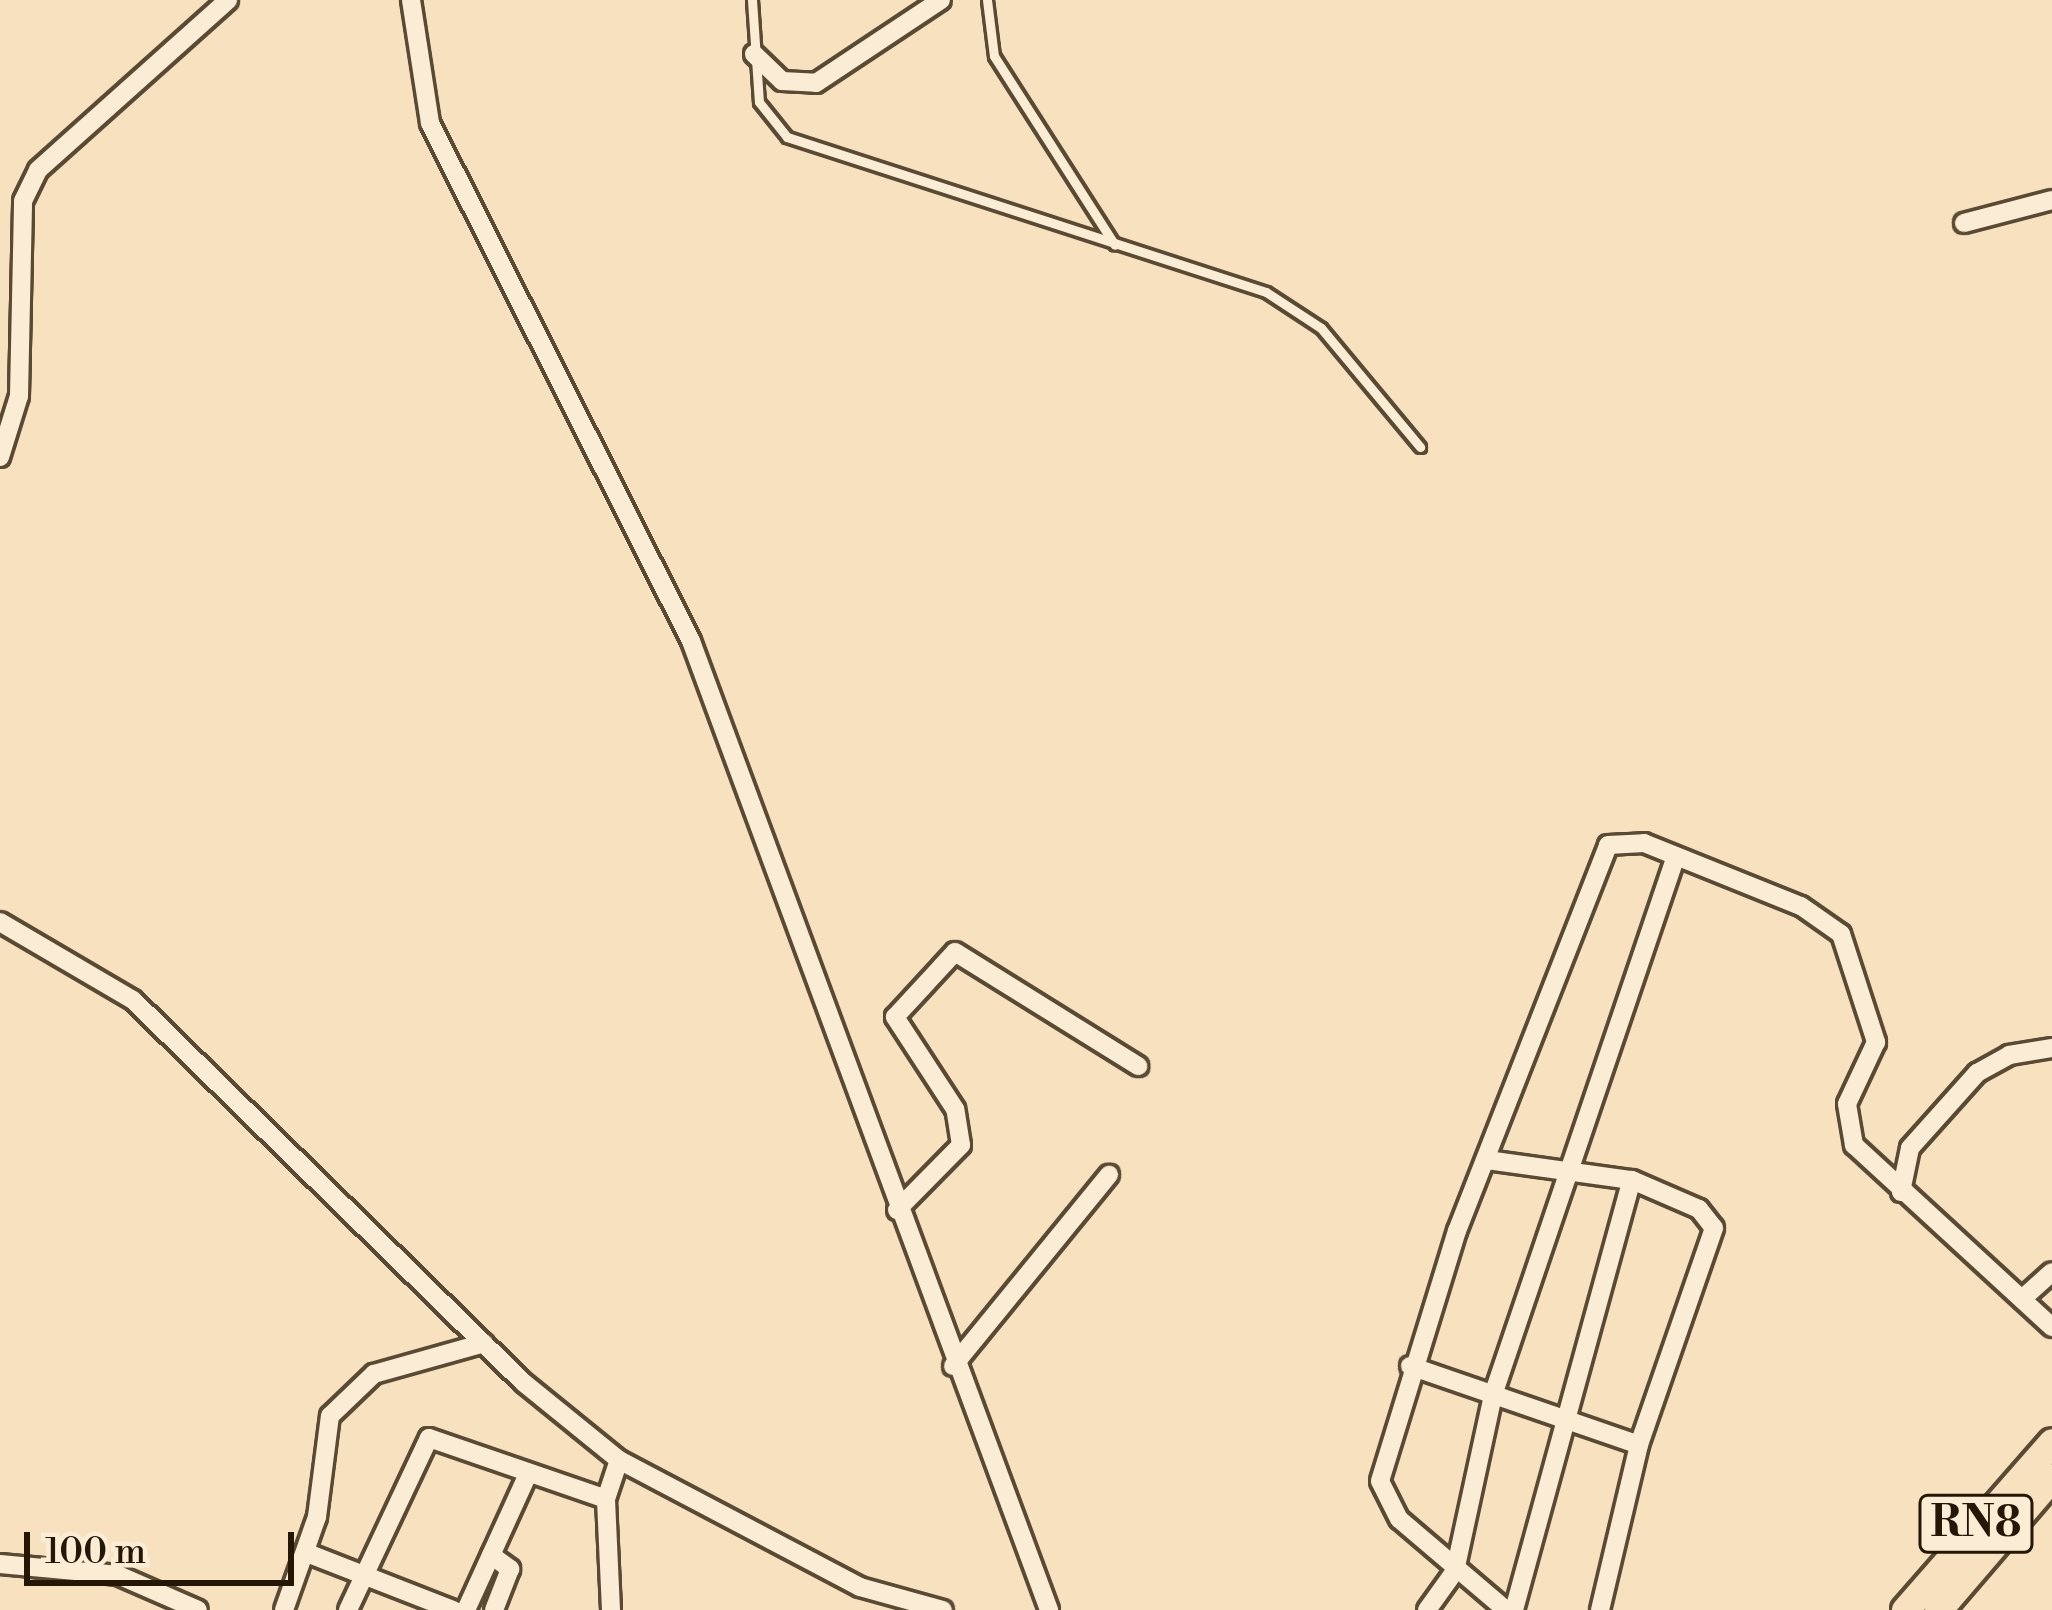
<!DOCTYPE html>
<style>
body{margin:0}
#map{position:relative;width:2052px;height:1610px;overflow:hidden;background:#f7e1bf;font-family:"Libre Bodoni",serif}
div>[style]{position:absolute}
.roads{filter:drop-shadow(3px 0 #5a4a34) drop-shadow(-3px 0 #5a4a34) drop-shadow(0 3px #5a4a34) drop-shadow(0 -3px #5a4a34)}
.service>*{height:9px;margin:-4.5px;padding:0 4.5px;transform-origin:4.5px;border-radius:4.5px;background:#faecd5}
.minor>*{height:18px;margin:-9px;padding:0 9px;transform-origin:9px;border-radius:9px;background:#faecd5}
.primary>*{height:27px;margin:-13.5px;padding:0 13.5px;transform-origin:13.5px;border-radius:13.5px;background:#f7e1bf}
span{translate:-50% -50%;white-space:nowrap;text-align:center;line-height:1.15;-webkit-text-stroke:10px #faecd5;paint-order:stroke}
.shield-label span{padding:3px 9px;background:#faecd5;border:3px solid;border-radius:9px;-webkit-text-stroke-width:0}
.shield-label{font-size:42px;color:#251705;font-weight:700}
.scale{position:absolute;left:24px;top:1532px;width:270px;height:54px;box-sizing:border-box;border:6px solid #251705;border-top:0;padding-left:15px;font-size:36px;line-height:42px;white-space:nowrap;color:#251705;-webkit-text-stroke:9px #faecd5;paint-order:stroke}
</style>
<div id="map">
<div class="roads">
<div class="service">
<div style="left:752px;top:0;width:102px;rotate:86.1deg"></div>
<div style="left:759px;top:102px;width:45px;rotate:51.3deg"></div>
<div style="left:787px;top:137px;width:503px;rotate:17.93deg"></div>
<div style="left:1266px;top:292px;width:66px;rotate:33.2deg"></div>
<div style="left:1321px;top:328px;width:155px;rotate:50.2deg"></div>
<div style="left:987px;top:0;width:56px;rotate:82.9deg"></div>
<div style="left:994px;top:56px;width:224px;rotate:57.4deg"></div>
</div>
<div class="minor">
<div style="left:411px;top:0;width:124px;rotate:81.2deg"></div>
<div style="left:430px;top:123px;width:580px;rotate:63.26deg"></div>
<div style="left:691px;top:641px;width:1033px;rotate:69.72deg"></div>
<div style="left:754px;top:54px;width:39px;rotate:44deg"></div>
<div style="left:782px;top:81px;width:34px;rotate:3deg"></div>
<div style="left:816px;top:83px;width:150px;rotate:-33.6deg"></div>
<div style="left:1964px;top:223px;width:91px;rotate:-14.6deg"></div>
<div style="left:0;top:457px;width:64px;rotate:-72.7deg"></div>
<div style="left:19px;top:396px;width:195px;rotate:-88.8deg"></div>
<div style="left:23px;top:201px;width:34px;rotate:-64deg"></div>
<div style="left:38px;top:170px;width:255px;rotate:-41.8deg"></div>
<div style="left:0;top:922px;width:154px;rotate:30.4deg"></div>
<div style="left:133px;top:1000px;width:547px;rotate:44.41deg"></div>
<div style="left:524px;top:1383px;width:122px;rotate:39deg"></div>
<div style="left:619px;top:1460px;width:272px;rotate:27.8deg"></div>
<div style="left:860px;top:1587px;width:86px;rotate:15.5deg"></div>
<div style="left:1487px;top:1160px;width:146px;rotate:7.9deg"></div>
<div style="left:1632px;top:1180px;width:73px;rotate:23.4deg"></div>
<div style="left:1699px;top:1209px;width:24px;rotate:52deg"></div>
<div style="left:1714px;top:1228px;width:230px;rotate:109.1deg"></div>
<div style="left:1639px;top:1445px;width:170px;rotate:103.3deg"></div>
<div style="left:1901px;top:1192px;width:45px;rotate:-78.4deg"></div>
<div style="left:1910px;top:1148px;width:101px;rotate:-48.2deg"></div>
<div style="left:1977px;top:1073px;width:37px;rotate:-29deg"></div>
<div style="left:2009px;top:1055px;width:44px;rotate:-9.2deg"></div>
<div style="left:897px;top:1210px;width:91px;rotate:-45.4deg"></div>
<div style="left:961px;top:1145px;width:36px;rotate:-99deg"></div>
<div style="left:955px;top:1109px;width:110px;rotate:-123.1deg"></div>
<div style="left:895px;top:1017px;width:88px;rotate:-47.3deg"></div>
<div style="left:955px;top:952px;width:216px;rotate:31.9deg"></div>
<div style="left:2022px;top:1299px;width:40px;rotate:-42deg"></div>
<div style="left:953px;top:1366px;width:247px;rotate:-50.8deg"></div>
<div style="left:1410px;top:1366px;width:242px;rotate:19deg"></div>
<div style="left:307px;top:1553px;width:157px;rotate:21.3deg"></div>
<div style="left:491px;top:1555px;width:24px;rotate:36deg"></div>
<div style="left:510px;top:1569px;width:44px;rotate:111.3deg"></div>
<div style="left:0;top:1564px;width:119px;rotate:5.3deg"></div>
<div style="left:118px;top:1575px;width:87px;rotate:23.6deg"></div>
<div style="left:284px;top:1610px;width:99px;rotate:-70.5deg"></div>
<div style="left:317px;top:1517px;width:102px;rotate:-82.7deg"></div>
<div style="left:330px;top:1416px;width:61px;rotate:-43.7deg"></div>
<div style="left:374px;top:1374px;width:114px;rotate:-15.7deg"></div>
<div style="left:348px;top:1610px;width:190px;rotate:-64.8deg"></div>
<div style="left:429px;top:1438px;width:187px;rotate:19deg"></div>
<div style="left:466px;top:1610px;width:147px;rotate:-65.5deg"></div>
<div style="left:611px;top:1610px;width:111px;rotate:-92.6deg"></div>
<div style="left:606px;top:1499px;width:41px;rotate:-71.6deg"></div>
<div style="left:1427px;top:1610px;width:48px;rotate:-54.3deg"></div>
<div style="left:1455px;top:1571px;width:180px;rotate:-77.8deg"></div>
<div style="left:1493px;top:1395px;width:569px;rotate:-71.25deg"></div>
<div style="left:1506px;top:1610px;width:140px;rotate:-139.6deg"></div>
<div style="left:1399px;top:1519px;width:42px;rotate:-116.6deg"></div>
<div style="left:1380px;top:1481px;width:262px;rotate:-72.9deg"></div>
<div style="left:1457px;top:1231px;width:414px;rotate:-68.6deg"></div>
<div style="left:1608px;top:845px;width:36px;rotate:-3deg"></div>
<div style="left:1644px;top:843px;width:169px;rotate:21.9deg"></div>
<div style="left:1801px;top:906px;width:49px;rotate:35deg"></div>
<div style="left:1841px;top:934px;width:114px;rotate:72deg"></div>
<div style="left:1876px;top:1042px;width:68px;rotate:115.1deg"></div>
<div style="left:1847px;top:1104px;width:42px;rotate:80.3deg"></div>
<div style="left:1854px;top:1145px;width:269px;rotate:42.6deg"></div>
<div style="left:1514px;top:1610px;width:446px;rotate:-74.7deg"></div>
</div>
<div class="primary">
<div style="left:1905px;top:1610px;width:223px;rotate:-48.8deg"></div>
<div style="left:1938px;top:1610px;width:175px;rotate:-49.4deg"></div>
</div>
</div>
<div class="shield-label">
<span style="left:1976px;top:1524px">RN8</span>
</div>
<div class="scale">100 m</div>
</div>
